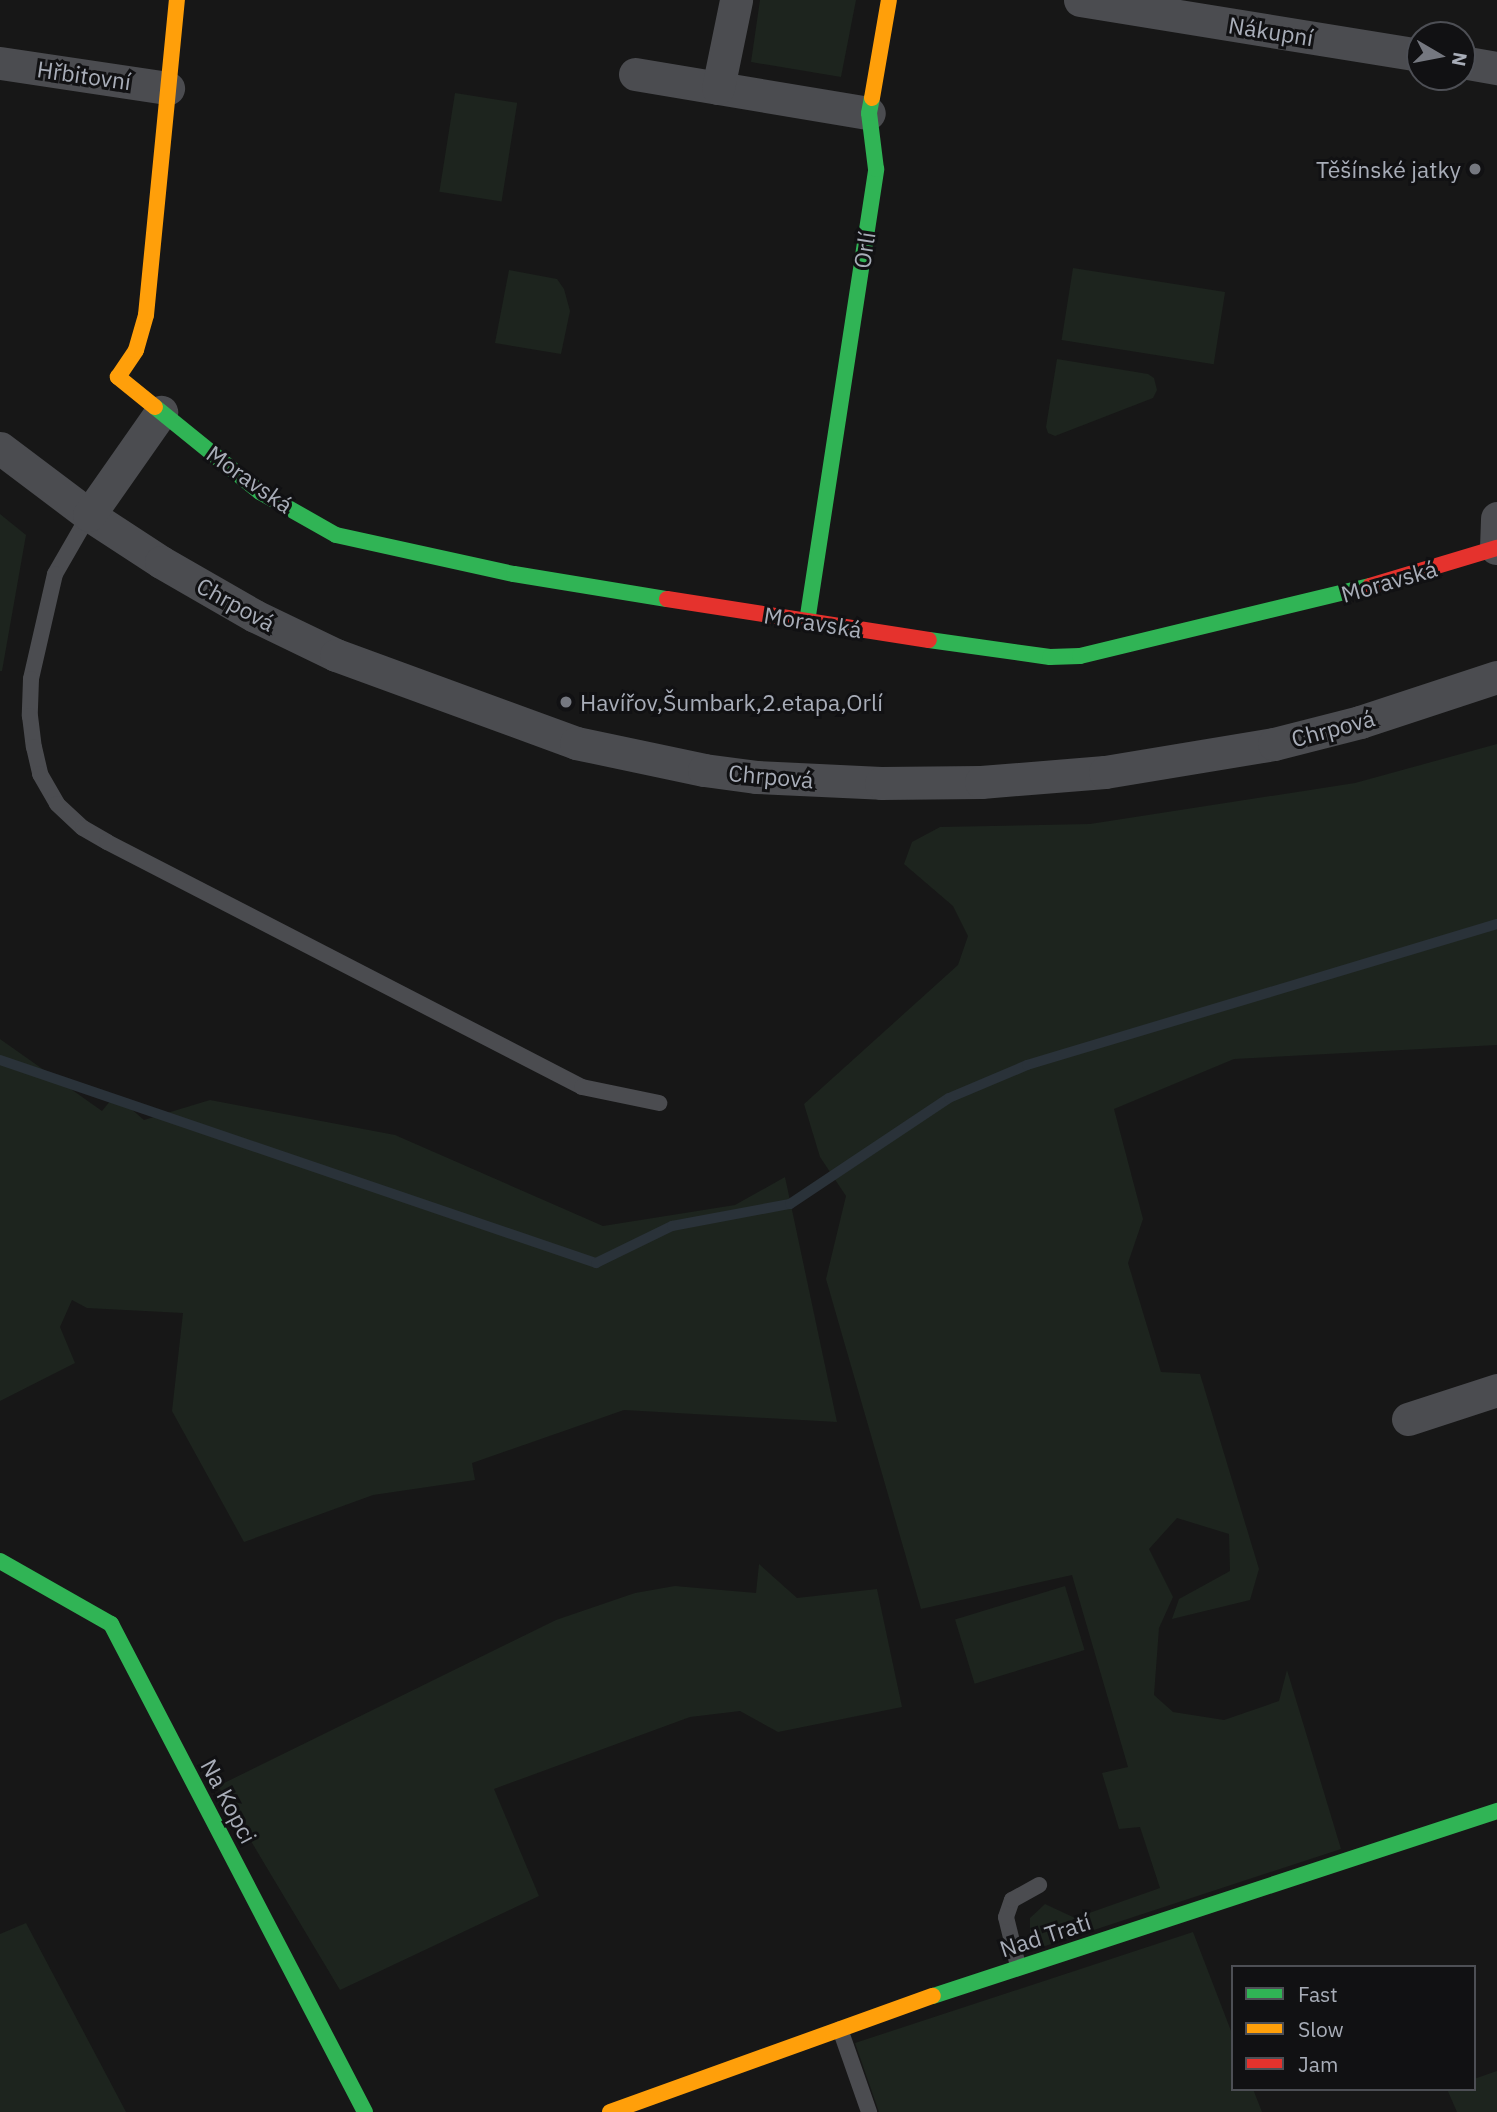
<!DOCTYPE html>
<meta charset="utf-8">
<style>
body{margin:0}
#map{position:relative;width:1497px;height:2112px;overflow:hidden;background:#171717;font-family:"IBM Plex Sans",sans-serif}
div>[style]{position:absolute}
.green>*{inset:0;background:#1d241e;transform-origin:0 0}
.stream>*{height:10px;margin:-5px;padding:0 5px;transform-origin:5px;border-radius:5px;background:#2a3239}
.lane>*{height:16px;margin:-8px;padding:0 8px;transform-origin:8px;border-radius:8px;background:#4b4c50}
.street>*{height:33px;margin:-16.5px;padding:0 16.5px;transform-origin:16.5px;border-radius:16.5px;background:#4b4c50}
.fast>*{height:16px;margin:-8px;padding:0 8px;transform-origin:8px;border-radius:8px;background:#30b455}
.slow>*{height:16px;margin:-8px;padding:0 8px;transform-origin:8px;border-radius:8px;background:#ff9f0a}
.jam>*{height:16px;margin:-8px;padding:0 8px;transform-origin:8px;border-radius:8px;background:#e5322d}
.dots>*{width:19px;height:19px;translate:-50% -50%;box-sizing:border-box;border:4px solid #111113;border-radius:50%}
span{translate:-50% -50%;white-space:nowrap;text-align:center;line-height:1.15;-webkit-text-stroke:6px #111113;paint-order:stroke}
.street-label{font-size:23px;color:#a8adb8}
.poi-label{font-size:23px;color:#a8adb8}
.right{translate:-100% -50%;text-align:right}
.left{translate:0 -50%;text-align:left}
.legend{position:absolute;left:1231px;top:1965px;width:245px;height:126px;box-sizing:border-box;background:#111113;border:2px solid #4d4f55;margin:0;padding:9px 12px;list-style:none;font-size:21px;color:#a8adb8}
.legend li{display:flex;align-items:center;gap:14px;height:35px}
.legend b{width:35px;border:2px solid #4d4f55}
.north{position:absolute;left:1406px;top:21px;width:70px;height:70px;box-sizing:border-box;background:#111113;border:2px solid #4d4f55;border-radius:50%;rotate:100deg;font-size:19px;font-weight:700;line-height:28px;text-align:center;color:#a8adb8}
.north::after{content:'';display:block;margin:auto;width:24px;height:32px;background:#757880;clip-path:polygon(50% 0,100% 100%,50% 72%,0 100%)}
</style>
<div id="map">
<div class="green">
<div style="clip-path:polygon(760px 0,856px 0,841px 77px,751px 62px)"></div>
<div style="left:455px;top:93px;width:63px;height:100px;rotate:9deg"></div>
<div style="left:1073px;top:268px;width:154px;height:73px;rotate:9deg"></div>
<div style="clip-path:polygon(509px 270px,557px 279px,564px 289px,570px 311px,561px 354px,495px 343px)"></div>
<div style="clip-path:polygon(1057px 359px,1148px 374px,1154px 378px,1157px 390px,1153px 398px,1055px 436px,1048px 433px,1046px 427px)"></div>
<div style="clip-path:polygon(0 514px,26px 535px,2px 671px,0 671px)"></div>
<div style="clip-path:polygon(1497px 744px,1497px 1045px,1234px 1059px,1114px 1109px,1143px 1219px,1128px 1263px,1161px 1372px,1200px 1374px,1259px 1569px,1250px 1600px,1172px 1619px,1179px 1599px,1230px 1571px,1229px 1534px,1177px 1518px,1149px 1549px,1173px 1597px,1159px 1628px,1154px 1695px,1173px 1712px,1224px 1720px,1279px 1701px,1287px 1670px,1341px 1849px,1036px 1949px,1030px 1932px,1030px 1918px,1045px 1904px,1075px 1918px,1160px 1888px,1140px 1827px,1119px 1829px,1102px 1773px,1128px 1767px,1072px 1575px,921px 1609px,826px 1279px,846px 1196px,820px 1157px,804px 1104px,958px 965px,968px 936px,953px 906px,904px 864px,912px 842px,940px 827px,1090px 824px,1355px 783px)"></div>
<div style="clip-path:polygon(0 1039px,102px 1111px,115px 1095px,144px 1120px,210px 1100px,395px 1135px,603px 1226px,735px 1205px,785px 1177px,837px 1422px,624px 1410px,472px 1463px,475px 1480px,373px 1495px,244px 1542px,172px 1411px,183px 1313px,87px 1308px,72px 1300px,60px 1327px,75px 1363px,0 1401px)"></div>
<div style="clip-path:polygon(759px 1564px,797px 1598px,877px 1589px,902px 1707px,778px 1732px,740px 1711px,690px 1717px,494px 1789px,539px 1896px,340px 1990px,218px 1786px,556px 1620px,635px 1593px,675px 1586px,756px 1593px)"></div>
<div style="left:1065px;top:1586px;width:67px;height:115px;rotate:73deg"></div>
<div style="clip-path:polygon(26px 1923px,126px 2112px,0 2112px,0 1934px)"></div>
<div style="clip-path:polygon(1193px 1932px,1233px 2036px,1233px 2089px,1253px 2089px,1262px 2112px,879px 2112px,855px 2043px)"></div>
<div style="clip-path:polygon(1497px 2071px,1497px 2112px,1457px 2112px,1447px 2089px,1474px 2089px,1474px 2079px)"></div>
</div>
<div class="stream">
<div style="left:0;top:1060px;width:630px;rotate:18.81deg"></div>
<div style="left:596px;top:1263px;width:85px;rotate:-26deg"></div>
<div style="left:672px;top:1226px;width:120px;rotate:-10.6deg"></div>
<div style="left:790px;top:1204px;width:191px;rotate:-33.7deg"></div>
<div style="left:949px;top:1098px;width:85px;rotate:-22.9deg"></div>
<div style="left:1027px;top:1065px;width:491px;rotate:-16.7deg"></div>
</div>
<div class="lane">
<div style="left:89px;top:515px;width:68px;rotate:120deg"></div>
<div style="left:55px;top:574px;width:108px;rotate:102.9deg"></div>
<div style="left:31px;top:679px;width:37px;rotate:92deg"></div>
<div style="left:30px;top:716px;width:31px;rotate:83deg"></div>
<div style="left:34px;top:747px;width:28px;rotate:77deg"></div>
<div style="left:40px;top:774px;width:34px;rotate:60deg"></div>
<div style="left:57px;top:804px;width:35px;rotate:43deg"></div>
<div style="left:83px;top:828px;width:28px;rotate:30deg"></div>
<div style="left:107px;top:842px;width:534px;rotate:27.28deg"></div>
<div style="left:582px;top:1087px;width:79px;rotate:11.7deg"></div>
<div style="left:1018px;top:1966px;width:50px;rotate:-103.8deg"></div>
<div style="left:1006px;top:1917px;width:18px;rotate:-71deg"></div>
<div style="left:1012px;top:1900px;width:31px;rotate:-29deg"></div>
<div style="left:840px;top:2029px;width:88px;rotate:70.7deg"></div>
</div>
<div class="street">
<div style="left:1080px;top:0;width:344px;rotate:9.2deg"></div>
<div style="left:1462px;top:62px;width:36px;rotate:10deg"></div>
<div style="left:0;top:63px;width:170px;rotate:8.5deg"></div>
<div style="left:635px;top:74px;width:237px;rotate:9.5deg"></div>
<div style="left:718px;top:88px;width:90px;rotate:-78.4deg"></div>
<div style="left:0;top:448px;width:111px;rotate:37deg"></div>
<div style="left:89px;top:515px;width:86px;rotate:33.1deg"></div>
<div style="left:161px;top:562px;width:108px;rotate:29.9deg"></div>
<div style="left:255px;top:616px;width:90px;rotate:25.7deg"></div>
<div style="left:336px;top:655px;width:256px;rotate:20.1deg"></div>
<div style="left:576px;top:743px;width:131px;rotate:11.9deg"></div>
<div style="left:704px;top:770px;width:52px;rotate:7.7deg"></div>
<div style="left:756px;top:777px;width:125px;rotate:2.7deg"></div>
<div style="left:881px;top:783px;width:100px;rotate:-0.6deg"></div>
<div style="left:981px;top:782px;width:124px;rotate:-4.6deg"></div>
<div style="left:1105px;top:772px;width:171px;rotate:-9.4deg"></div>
<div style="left:1274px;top:744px;width:89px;rotate:-14.3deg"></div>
<div style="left:1360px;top:722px;width:144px;rotate:-18.2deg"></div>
<div style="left:89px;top:515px;width:126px;rotate:-55deg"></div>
<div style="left:1496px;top:548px;width:30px;rotate:-88deg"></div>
<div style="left:1408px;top:1419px;width:94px;rotate:-18deg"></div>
</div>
<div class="fast">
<div style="left:155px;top:407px;width:135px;rotate:39deg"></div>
<div style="left:260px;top:492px;width:87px;rotate:29.5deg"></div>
<div style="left:336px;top:535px;width:182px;rotate:12.4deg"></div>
<div style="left:514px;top:574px;width:155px;rotate:9.3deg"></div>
<div style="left:807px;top:622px;width:458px;rotate:-81.3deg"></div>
<div style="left:876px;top:169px;width:56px;rotate:-97.1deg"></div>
<div style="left:869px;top:113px;width:15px;rotate:-79deg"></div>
<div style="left:929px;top:640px;width:122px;rotate:8deg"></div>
<div style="left:1050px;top:657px;width:30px;rotate:-2deg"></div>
<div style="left:1080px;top:656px;width:298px;rotate:-13.6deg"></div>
<div style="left:0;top:1561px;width:128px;rotate:29.6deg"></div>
<div style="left:111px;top:1624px;width:550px;rotate:62.5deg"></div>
<div style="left:933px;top:1996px;width:594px;rotate:-18.16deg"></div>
</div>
<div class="slow">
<div style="left:872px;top:98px;width:99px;rotate:-80.2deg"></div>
<div style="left:155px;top:407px;width:48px;rotate:-141deg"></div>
<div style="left:118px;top:377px;width:32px;rotate:-56deg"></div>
<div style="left:136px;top:350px;width:36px;rotate:-74deg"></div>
<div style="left:146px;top:315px;width:317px;rotate:-84.4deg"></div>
<div style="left:610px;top:2112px;width:343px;rotate:-19.8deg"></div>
</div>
<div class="jam">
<div style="left:1370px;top:586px;width:133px;rotate:-16.7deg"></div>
<div style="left:667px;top:599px;width:265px;rotate:8.9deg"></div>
</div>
<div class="dots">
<div style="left:1475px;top:169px;background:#757880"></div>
<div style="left:566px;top:702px;background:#757880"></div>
</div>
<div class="street-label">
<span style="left:1271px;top:31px;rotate:9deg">Nákupní</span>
<span style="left:84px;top:75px;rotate:8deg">Hřbitovní</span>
<span style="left:864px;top:250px;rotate:-81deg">Orlí</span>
<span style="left:250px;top:479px;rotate:35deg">Moravská</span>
<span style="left:1389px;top:581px;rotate:-16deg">Moravská</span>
<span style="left:236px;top:604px;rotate:29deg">Chrpová</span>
<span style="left:813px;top:622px;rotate:9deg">Moravská</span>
<span style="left:1333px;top:728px;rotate:-15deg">Chrpová</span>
<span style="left:771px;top:776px;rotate:5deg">Chrpová</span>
<span style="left:229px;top:1801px;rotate:62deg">Na Kopci</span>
<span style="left:1045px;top:1935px;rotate:-18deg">Nad Tratí</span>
</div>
<div class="poi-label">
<span class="right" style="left:1461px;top:169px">Těšínské jatky</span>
<span class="left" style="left:580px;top:702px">Havířov,Šumbark,2.etapa,Orlí</span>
</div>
<ul class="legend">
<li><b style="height:9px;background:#30b455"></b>Fast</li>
<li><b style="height:9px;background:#ff9f0a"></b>Slow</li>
<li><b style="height:9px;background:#e5322d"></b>Jam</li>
</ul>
<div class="north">N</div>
</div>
